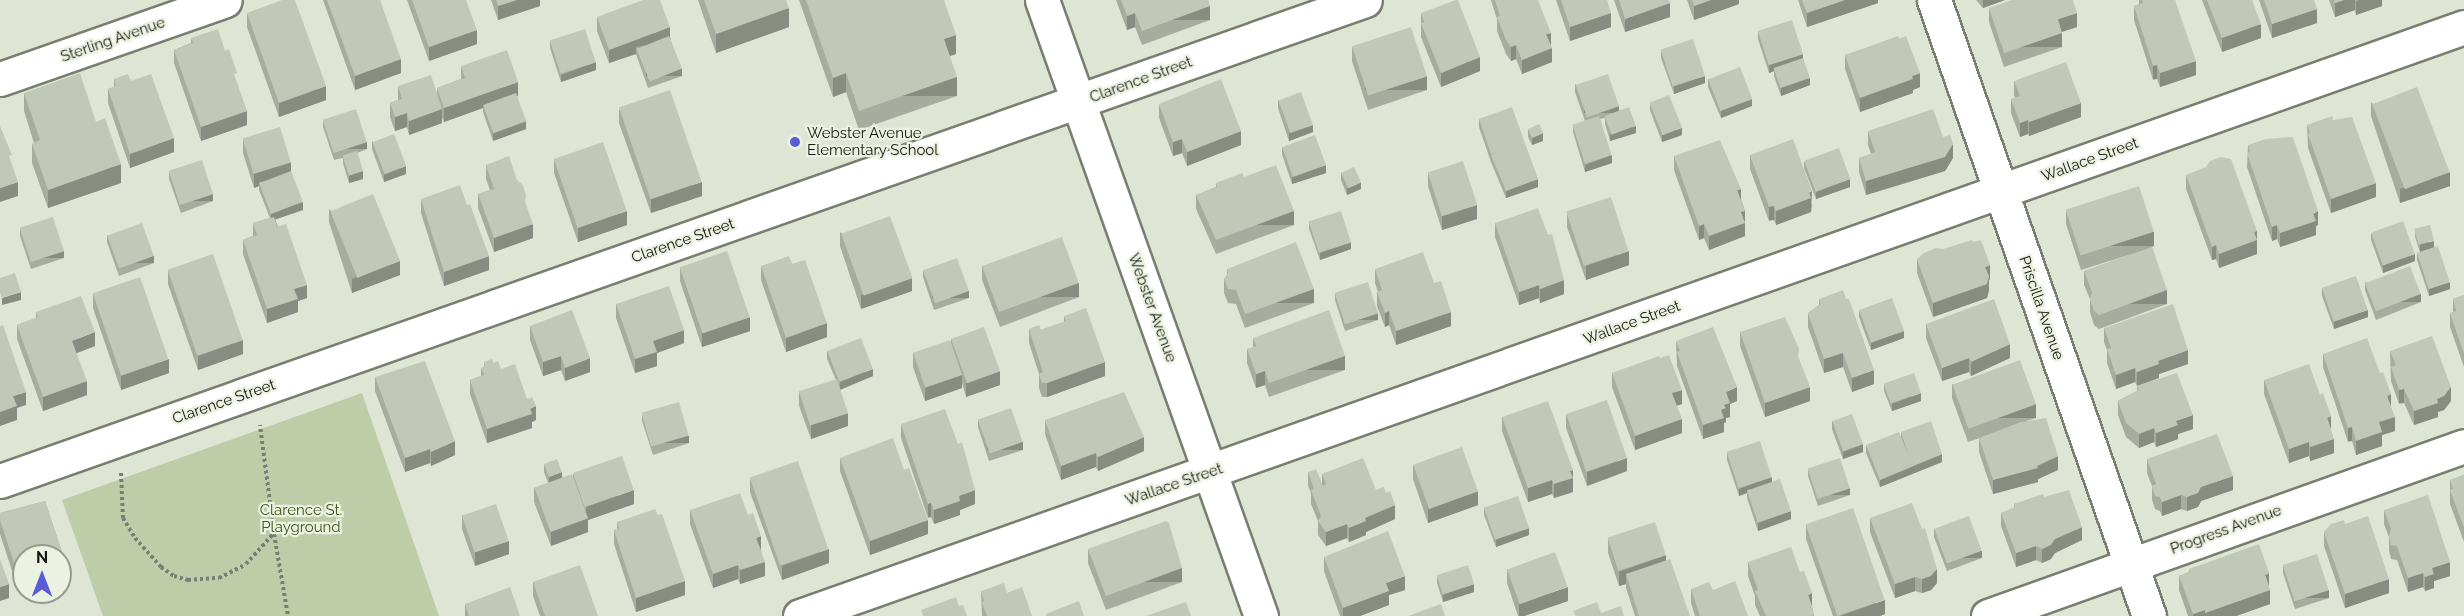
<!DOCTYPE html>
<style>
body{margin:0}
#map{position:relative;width:2464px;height:616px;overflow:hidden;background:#dee5d4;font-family:Raleway,sans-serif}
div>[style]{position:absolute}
.green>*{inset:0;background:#becda8}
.path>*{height:4px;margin-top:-2px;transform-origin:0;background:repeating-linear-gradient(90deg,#797e72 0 3px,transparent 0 6px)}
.roads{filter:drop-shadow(2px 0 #797f70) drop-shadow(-2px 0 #797f70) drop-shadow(0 2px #797f70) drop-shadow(0 -2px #797f70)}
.street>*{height:33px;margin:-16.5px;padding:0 16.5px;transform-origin:16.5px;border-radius:16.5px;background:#fff}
.secondary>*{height:33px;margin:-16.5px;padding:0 16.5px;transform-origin:16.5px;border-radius:16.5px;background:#fff}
.wall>*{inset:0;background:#a7ac9e}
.shaded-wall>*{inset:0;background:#888c81;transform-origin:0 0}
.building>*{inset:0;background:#c2c8b8;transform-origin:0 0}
.dots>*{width:16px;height:16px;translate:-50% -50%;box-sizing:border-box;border:3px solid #ebf2e1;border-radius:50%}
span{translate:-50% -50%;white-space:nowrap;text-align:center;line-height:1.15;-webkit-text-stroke:4.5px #ebf2e1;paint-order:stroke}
.street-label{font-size:15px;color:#151812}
.poi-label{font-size:15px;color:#151812}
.left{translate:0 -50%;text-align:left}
.park-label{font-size:15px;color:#435618}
.north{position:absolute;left:12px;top:544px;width:60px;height:60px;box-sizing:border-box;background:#ebf2e1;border:2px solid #959b8e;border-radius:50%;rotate:0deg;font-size:16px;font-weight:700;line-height:24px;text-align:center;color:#151812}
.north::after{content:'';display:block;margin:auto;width:21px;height:27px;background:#585dd5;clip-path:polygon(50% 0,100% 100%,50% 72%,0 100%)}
</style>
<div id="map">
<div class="green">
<div style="clip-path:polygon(362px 393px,439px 616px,103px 616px,62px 500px)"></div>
</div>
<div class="path">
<div style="left:121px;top:473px;width:45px;rotate:87.5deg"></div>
<div style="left:123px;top:518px;width:23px;rotate:59deg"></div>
<div style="left:135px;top:538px;width:39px;rotate:48deg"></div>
<div style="left:161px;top:567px;width:16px;rotate:35deg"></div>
<div style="left:174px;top:576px;width:15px;rotate:16deg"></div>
<div style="left:188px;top:580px;width:31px;rotate:-4deg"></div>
<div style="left:219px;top:578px;width:30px;rotate:-27deg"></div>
<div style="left:246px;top:564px;width:42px;rotate:-47.9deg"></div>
<div style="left:274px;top:533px;width:109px;rotate:-97.4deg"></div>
<div style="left:274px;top:534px;width:83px;rotate:80.3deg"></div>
</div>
<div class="roads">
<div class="street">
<div style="left:1934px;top:0;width:652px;rotate:70.76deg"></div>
<div style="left:0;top:79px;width:238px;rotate:-19.3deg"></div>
<div style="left:0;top:481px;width:1447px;rotate:-19.41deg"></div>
<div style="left:800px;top:616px;width:1765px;rotate:-19.49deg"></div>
<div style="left:1988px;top:616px;width:505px;rotate:-19.65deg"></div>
</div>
<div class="secondary">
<div style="left:1042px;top:0;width:654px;rotate:70.43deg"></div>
</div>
</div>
<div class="wall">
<div style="clip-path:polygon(323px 0,380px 0,401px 73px,355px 90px)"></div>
<div style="clip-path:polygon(407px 0,466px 0,477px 44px,429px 61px)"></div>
<div style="clip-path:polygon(491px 0,540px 0,540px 6px,498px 20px)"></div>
<div style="clip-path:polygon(698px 0,786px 0,789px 27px,716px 53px)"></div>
<div style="clip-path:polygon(799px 0,944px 0,956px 54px,950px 56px,957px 96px,859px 130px,846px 92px,833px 97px)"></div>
<div style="clip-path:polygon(1116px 0,1208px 0,1210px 20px,1142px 45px,1135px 27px,1127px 30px)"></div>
<div style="clip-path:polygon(1491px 0,1538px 0,1551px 46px,1552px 62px,1522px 74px,1516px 59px,1511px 61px,1506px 54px,1497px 31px,1497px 19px)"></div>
<div style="clip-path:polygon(1556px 0,1607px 0,1611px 27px,1570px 41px)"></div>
<div style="clip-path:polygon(1614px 0,1669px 0,1670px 17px,1625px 32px)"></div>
<div style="clip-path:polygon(1687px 0,1739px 0,1739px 4px,1694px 20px)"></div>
<div style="clip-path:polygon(1798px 0,1878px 0,1878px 3px,1807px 27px)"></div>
<div style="clip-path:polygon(1976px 0,2005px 0,1983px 8px)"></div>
<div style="clip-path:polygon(2139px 0,2175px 0,2196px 75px,2160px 87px,2157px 79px,2153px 80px,2134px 20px,2134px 6px,2139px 4px)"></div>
<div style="clip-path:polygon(2202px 0,2252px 0,2261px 38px,2222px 52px)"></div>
<div style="clip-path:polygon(2259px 0,2314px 0,2317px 23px,2272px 38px)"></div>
<div style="clip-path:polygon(2329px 0,2382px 0,2382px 6px,2356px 15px,2355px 10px,2335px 17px)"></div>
<div style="clip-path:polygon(1989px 8px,2077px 27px,2062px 32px,2062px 47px,2004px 67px,1989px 22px)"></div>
<div style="clip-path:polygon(247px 13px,326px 100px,279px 117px,247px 27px)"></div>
<div style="clip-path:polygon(1421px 13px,1480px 71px,1441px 87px,1421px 37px)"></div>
<div style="clip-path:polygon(597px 17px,670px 37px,682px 76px,648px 88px,636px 54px,609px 63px,597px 31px)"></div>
<div style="clip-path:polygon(1758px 31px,1803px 58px,1810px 85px,1781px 96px,1774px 76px,1774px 71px,1769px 73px,1758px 39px)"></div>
<div style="clip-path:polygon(191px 38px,237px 83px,247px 125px,201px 141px,174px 63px,174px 50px,191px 43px)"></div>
<div style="clip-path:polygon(1899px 39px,1920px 87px,1913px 90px,1913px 93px,1860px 112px,1845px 69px,1845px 55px)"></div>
<div style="clip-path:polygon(550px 41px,596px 70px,561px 82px,550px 48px)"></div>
<div style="clip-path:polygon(1352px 47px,1427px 90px,1368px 110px,1352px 61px)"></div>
<div style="clip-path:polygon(1661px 50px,1705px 83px,1674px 94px,1661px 58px)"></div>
<div style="clip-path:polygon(461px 66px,518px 96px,517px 96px,526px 129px,493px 141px,483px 112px,483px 108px,444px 122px,442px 118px,442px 123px,409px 135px,407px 127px,395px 131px,390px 117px,390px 103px,398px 100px,398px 86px,437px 93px,437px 88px,461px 79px)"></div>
<div style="clip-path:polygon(114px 79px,131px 81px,174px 152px,130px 168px,108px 103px,108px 89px,114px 87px)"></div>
<div style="clip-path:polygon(1708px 79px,1752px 106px,1721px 118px,1708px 87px)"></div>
<div style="clip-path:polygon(2014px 81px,2081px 117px,2029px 136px,2028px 134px,2020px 137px,2011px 113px,2011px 99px,2015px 98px,2014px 95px)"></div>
<div style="clip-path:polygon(1575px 84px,1619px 111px,1636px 133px,1610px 141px,1605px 124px,1605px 118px,1600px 119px,1612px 163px,1585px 172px,1573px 132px,1573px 125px,1585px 121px,1575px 92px)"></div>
<div style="clip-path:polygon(24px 93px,96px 122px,121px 183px,48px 208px,32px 163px,32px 144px,34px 143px,24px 111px)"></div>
<div style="clip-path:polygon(1278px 100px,1313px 132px,1289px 141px,1278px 108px)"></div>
<div style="clip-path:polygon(2371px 102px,2450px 186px,2400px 203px,2371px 116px)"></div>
<div style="clip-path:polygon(1650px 103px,1682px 135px,1662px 142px,1650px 110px)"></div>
<div style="clip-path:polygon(1159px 104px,1241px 145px,1187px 166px,1182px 153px,1173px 156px,1159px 118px)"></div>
<div style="clip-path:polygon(619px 109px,702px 196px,651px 213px,619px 123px)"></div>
<div style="clip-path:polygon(1479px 119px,1538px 187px,1506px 198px,1491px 162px,1479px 127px)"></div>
<div style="clip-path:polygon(323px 120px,367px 149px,357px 153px,363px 179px,349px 183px,343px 163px,343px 158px,334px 160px,323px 127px)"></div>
<div style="clip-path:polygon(2333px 120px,2376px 197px,2331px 213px,2308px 148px,2307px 125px)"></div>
<div style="clip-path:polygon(1528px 129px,1543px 141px,1532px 145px,1528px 137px)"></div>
<div style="clip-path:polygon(1868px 131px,1943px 137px,1953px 158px,1945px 171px,1866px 195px,1859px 172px,1859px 158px,1871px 154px,1868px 145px)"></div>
<div style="clip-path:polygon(243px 139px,291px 171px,303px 210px,275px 219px,307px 298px,298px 301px,298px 312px,267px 323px,243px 254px,243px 240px,253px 236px,253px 223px,270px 218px,259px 190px,259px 186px,254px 188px,243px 153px)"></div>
<div style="clip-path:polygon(372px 141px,406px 174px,384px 182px,372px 149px)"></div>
<div style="clip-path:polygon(2248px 145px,2318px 225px,2316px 226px,2316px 235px,2280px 247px,2277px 239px,2272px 241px,2247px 167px)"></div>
<div style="clip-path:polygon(1282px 147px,1326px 173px,1292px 184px,1282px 154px)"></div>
<div style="clip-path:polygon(1750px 155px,1812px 205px,1811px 212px,1776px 225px,1774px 220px,1769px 221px,1750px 169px)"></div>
<div style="clip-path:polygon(1674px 156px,1741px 199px,1745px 211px,1745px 236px,1709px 250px,1704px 238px,1699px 240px,1674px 170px)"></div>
<div style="clip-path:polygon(554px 159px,627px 225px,578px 242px,554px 173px)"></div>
<div style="clip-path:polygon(1804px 161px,1850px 187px,1816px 199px,1804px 168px)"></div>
<div style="clip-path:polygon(486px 165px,517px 180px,526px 205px,533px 238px,494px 252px,478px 208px,478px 194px,490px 190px,486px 179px)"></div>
<div style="clip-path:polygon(169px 171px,213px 201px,181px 213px,169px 179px)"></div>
<div style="clip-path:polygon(1341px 172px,1361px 189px,1347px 195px,1341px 180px)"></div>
<div style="clip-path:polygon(1428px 172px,1477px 219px,1442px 230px,1428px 186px)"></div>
<div style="clip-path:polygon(2186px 175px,2257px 231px,2257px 254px,2219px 268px,2216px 259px,2212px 260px,2186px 189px)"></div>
<div style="clip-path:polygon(1216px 183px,1294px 225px,1216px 254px,1196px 209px,1196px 195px,1216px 187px)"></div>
<div style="clip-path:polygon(421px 199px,489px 270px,444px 286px,421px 213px)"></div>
<div style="clip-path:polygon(329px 209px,400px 275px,352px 293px,329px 222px)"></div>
<div style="clip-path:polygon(2066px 210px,2154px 246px,2152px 247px,2167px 304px,2099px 329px,2094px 325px,2090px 312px,2090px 299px,2084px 285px,2084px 271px,2138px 252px,2081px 270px,2066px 224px)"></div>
<div style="clip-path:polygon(1567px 213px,1629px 265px,1586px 280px,1567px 227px)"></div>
<div style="clip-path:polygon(1309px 222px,1351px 249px,1320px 260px,1309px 229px)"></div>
<div style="clip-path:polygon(1495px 223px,1564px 294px,1540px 303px,1539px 298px,1519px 305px,1495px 237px)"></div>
<div style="clip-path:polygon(20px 229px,64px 258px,31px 269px,20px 236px)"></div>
<div style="clip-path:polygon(2415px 230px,2434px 247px,2450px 289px,2429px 296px,2417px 260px,2417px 253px,2420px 252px,2415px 237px)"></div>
<div style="clip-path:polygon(840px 232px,912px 291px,861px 309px,840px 246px)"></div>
<div style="clip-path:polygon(2371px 233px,2415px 261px,2383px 273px,2371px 240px)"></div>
<div style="clip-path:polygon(107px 235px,154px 263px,119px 276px,107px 242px)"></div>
<div style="clip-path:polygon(1917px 259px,1990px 279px,1989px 280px,1989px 290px,1987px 298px,1933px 317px,1917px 273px)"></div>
<div style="clip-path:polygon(792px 264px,827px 337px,786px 352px,761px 280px,761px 266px)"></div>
<div style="clip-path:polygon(982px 266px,1079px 297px,1000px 327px,982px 280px)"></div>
<div style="clip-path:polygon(680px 267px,750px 331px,702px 347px,680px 281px)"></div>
<div style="clip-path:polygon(1227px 269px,1314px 303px,1245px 328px,1236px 304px,1228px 303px,1224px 293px,1224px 279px,1227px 275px)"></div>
<div style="clip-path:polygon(1375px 269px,1434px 283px,1451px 326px,1396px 345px,1389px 325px,1385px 327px,1377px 306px,1377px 292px,1378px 292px,1375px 283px)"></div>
<div style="clip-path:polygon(168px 270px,243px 354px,198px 370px,168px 284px)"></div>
<div style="clip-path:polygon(923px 270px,969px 298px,934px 310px,923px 277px)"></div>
<div style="clip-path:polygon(2365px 282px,2421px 302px,2376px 320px,2365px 290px)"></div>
<div style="clip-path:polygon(2322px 288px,2368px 317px,2334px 329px,2322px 296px)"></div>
<div style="clip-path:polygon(1335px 293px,1378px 320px,1345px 331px,1335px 300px)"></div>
<div style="clip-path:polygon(93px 294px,169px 373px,121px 390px,93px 308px)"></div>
<div style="clip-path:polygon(2464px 295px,2464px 367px,2450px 327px,2450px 313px,2453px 312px,2453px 299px)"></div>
<div style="clip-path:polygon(1819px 299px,1874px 384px,1852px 392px,1843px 367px,1824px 373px,1808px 327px,1808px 313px,1819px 305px)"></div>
<div style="clip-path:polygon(616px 304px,684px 343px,657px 353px,657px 366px,635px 373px,616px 318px)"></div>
<div style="clip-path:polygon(1859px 310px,1904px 338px,1871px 350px,1859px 317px)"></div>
<div style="clip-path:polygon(36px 312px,95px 346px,76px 353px,87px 395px,43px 411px,17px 339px,17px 325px,36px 318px)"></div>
<div style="clip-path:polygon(1064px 316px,1105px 376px,1047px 397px,1042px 397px,1039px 388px,1039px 374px,1029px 343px,1029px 329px,1041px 330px,1064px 322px)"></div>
<div style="clip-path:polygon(1926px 324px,2010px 358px,1971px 376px,1969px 372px,1942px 381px,1926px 338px)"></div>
<div style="clip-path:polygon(530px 326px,590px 372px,565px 381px,561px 370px,543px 376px,530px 340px)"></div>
<div style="clip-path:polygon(2104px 328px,2188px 364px,2159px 374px,2159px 378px,2137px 386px,2135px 382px,2116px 389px,2107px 363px,2107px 350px,2104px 342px)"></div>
<div style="clip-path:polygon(1740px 332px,1810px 401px,1765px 417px,1740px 346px)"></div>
<div style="clip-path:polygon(951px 338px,1000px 385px,966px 397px,962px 383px,962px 388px,925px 401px,913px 367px,913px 353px,951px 343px)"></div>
<div style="clip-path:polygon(1253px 338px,1345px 370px,1269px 397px,1265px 385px,1256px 388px,1247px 363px,1247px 349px,1253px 348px)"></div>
<div style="clip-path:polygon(1676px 341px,1737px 401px,1730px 404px,1730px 417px,1726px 418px,1726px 422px,1724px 423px,1724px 432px,1703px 439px,1677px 366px)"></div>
<div style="clip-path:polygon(827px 351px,873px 376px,840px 389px,848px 426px,811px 439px,799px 406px,799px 392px,836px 380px,827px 359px)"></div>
<div style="clip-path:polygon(2390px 351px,2451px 401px,2444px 410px,2438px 412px,2438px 417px,2414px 425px,2404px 403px,2399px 404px,2391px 381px)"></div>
<div style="clip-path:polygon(2323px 354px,2391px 407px,2395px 431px,2382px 435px,2382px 446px,2356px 455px,2352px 441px,2348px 442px,2323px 367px)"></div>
<div style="clip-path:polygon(1660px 358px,1682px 404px,1676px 406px,1682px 433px,1635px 450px,1612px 387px,1612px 373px)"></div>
<div style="clip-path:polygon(484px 362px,493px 363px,501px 369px,536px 420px,532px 422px,532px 428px,487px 443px,470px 394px,470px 380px,481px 376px,481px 368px,484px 367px)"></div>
<div style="clip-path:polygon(375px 377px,455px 455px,431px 466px,430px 463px,405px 472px,375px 391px)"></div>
<div style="clip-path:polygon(2264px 380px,2331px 430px,2334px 453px,2310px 461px,2309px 456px,2289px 463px,2264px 394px)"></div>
<div style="clip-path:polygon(1884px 384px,1921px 401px,1892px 411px,1884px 391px)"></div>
<div style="clip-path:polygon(1952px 384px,2036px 418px,2026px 421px,2058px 470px,2038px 479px,2038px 482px,1993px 494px,1979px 452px,1979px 438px,1983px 437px,1968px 442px,1952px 398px)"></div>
<div style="clip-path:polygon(2137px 386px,2193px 429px,2178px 434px,2178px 439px,2156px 447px,2154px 442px,2139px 448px,2126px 437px,2118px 415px,2118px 401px,2137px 391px)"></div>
<div style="clip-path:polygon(642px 414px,689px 443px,653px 455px,642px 421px)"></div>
<div style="clip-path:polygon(1566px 414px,1627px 471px,1587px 486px,1566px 428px)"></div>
<div style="clip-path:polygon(1502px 417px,1573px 477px,1573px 492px,1554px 498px,1552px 494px,1528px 502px,1502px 431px)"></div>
<div style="clip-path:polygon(978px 420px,1023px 450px,989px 461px,978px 427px)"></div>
<div style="clip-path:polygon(1045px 420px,1144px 451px,1098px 471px,1096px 467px,1061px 480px,1045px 434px)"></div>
<div style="clip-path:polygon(1832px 421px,1863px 452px,1843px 459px,1832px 429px)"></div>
<div style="clip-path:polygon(901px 424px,975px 504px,960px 510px,960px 515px,934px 524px,931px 517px,928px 518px,901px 438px)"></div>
<div style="clip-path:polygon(1901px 432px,1942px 462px,1880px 487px,1866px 453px,1866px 445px,1901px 438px)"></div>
<div style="clip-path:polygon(1727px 453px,1772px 481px,1791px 519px,1758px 531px,1747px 498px,1747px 493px,1739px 496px,1727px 460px)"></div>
<div style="clip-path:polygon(840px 458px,904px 470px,928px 534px,870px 555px,840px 471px)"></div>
<div style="clip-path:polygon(2147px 459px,2233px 490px,2201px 501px,2198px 507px,2187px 511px,2181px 509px,2162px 516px,2160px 511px,2155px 509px,2152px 500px,2152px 486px,2147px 473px)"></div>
<div style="clip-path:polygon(544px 464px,562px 477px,573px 477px,573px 473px,634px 504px,588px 520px,588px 532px,551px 546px,534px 502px,534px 488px,548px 483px,544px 472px)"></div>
<div style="clip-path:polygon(1413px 465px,1478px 505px,1428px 523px,1413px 479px)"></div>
<div style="clip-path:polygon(1808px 468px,1850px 495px,1818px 506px,1808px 476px)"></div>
<div style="clip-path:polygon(1308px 472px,1322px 483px,1322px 474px,1376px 490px,1395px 519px,1366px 532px,1366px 535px,1349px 542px,1347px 538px,1326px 546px,1318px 535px,1318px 521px,1311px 504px,1311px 493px,1308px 486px)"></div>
<div style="clip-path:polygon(2464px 475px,2464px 542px,2450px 504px,2450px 480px)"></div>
<div style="clip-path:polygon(750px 478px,829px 563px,782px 580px,750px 492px)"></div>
<div style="clip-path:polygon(2044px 497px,2082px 540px,2055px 553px,2051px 559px,2042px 563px,2036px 560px,2016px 567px,2001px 526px,2001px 513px,2014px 508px,2014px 504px)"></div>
<div style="clip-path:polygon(45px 501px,62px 552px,62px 566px,60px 567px,60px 556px,24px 556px,24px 580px,16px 583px,0 534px,0 513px)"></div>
<div style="clip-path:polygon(1484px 507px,1529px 535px,1496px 547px,1484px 515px)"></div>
<div style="clip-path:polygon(690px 510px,748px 515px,761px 550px,765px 576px,740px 584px,738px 579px,713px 588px,690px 524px)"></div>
<div style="clip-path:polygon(2384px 510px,2450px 576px,2434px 581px,2434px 588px,2425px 591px,2423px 587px,2408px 592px,2397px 560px,2391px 559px,2389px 551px,2389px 537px,2384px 524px)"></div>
<div style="clip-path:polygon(462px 515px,509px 554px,475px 566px,462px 529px)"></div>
<div style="clip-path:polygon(658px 515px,685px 595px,636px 612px,614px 544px,614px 530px,617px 529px,617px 522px)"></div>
<div style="clip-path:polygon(1870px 518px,1937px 583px,1931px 590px,1922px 593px,1915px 591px,1895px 598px,1870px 532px)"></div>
<div style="clip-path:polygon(2345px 524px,2389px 593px,2345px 608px,2324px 546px,2324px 532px)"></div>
<div style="clip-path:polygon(1806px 525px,1885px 614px,1880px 616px,1833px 616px,1806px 539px)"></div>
<div style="clip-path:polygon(1934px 529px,1982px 558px,1947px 571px,1934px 537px)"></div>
<div style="clip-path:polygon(1608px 539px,1666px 561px,1690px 616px,1635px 616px,1626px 588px,1626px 584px,1619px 586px,1608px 553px)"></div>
<div style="clip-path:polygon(1088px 549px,1182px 582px,1106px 610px,1088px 563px)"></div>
<div style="clip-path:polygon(1324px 557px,1405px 590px,1389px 595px,1389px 605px,1360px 616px,1340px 616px,1324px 571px)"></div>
<div style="clip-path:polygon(1748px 562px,1812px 607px,1814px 616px,1760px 616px,1755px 605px,1755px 596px,1748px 576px)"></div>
<div style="clip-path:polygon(2283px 565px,2329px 598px,2295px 609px,2283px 573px)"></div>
<div style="clip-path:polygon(1507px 569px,1568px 601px,1524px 616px,1518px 616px,1507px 583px)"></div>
<div style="clip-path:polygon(2189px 569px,2269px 587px,2270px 604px,2236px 616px,2188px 616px,2179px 590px,2179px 576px,2189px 572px)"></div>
<div style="clip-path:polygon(1437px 576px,1474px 592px,1443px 602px,1437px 583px)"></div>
<div style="clip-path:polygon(533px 582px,598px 616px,540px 616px,533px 596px)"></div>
<div style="clip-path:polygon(1691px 589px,1713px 590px,1748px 616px,1695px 616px,1691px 603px)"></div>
<div style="clip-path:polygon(981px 591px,1007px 593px,1032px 616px,982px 616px)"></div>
<div style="clip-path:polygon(465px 604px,520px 616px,465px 616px)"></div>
</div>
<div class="shaded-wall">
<div style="clip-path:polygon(517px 0,540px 0,540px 6px,498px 20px,498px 6px)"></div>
<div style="clip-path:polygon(1711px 0,1739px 0,1739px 4px,1694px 20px,1694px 6px)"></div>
<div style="clip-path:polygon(1845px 0,1878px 0,1878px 3px,1807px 27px,1807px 13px)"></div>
<div style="clip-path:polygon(1983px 0,2005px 0,1983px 8px)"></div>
<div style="clip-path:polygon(2344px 0,2355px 0,2355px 10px,2335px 17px,2335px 3px)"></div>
<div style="clip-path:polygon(2359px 0,2382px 0,2382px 6px,2356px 15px,2356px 1px)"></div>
<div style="clip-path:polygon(1670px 3px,1670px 17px,1625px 32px,1625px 19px)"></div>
<div style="left:1210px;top:6px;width:14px;height:72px;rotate:90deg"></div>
<div style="clip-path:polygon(789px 8px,789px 27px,716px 53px,716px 34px)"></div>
<div style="clip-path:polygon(2317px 9px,2317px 23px,2272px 38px,2272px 24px)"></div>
<div style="clip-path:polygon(1135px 13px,1135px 27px,1127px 30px,1127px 16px)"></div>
<div style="clip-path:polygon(1611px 13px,1611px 27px,1570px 41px,1570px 27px)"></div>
<div style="clip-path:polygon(2077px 13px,2077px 27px,2058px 33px,2058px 19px)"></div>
<div style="clip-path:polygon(2261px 24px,2261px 38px,2222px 52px,2222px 38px)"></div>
<div style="clip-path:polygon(670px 27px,670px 41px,636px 47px,636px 54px,609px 63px,609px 50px)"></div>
<div style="clip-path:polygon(477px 30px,477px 44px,429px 61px,429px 47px)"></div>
<div style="clip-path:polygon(1551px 33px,1551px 46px,1546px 34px)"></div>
<div style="left:2062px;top:33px;width:14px;height:61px;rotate:90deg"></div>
<div style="clip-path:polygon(956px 35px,956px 54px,944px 58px,944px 39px)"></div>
<div style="clip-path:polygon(1516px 45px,1516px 59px,1511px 61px,1511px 47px)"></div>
<div style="clip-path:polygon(1552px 48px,1552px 62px,1522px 74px,1522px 60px)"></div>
<div style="clip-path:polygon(1803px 54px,1803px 62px,1774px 69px,1774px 71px,1769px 73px,1769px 65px)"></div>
<div style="clip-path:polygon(1480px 57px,1480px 71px,1441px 87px,1441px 73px)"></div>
<div style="clip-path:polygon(401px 59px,401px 73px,355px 90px,355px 76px)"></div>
<div style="clip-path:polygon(2196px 61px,2196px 75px,2160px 87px,2160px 73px)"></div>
<div style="clip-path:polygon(596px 62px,596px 70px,561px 82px,561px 75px)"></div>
<div style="left:2157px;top:65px;width:14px;height:4px;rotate:90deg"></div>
<div style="left:682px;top:69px;width:7px;height:36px;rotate:90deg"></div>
<div style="clip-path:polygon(846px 73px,846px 92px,833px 97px,833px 78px)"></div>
<div style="clip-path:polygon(1920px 73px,1920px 87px,1913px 90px,1913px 93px,1860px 112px,1860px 98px)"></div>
<div style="left:1427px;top:76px;width:14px;height:62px;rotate:90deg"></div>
<div style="clip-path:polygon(1705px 76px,1705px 83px,1674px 94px,1674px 86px)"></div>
<div style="left:957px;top:77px;width:19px;height:104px;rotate:90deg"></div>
<div style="clip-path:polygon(1810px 78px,1810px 85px,1781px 96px,1781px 88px)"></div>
<div style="clip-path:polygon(518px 82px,518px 96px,484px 108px,483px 105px,483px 108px,444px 122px,444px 108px)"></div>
<div style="clip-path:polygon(326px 86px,326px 100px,279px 117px,279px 103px)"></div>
<div style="clip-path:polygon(1752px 99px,1752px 106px,1721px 118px,1721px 111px)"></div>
<div style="clip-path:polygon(2081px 103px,2081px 117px,2029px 136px,2029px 122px)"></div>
<div style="left:1619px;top:106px;width:7px;height:35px;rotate:90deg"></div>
<div style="clip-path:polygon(442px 109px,442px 123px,409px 135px,409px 121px)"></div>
<div style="clip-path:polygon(247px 111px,247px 125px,201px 141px,201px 127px)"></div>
<div style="clip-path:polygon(407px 113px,407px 127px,395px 131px,395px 117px)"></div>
<div style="clip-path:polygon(2028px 120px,2028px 134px,2020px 137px,2020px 123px)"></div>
<div style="clip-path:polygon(526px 121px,526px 129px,493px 141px,493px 133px)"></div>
<div style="clip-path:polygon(1313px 125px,1313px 132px,1289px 141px,1289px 133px)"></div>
<div style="clip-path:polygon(1636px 126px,1636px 133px,1610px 141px,1610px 134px)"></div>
<div style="clip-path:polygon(1682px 128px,1682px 135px,1662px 142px,1662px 135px)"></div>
<div style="clip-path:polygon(1241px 131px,1241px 145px,1187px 166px,1187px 152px)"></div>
<div style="clip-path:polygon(1543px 133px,1543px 141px,1532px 145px,1532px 138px)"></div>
<div style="clip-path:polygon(174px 138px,174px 152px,130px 168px,130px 154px)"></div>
<div style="clip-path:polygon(1182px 139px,1182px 153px,1173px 156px,1173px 142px)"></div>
<div style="left:367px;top:142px;width:7px;height:35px;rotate:90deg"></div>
<div style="clip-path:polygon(1953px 144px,1953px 158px,1945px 171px,1866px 195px,1866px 181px)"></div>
<div style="clip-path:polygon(1612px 155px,1612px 163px,1585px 172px,1585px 165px)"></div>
<div style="clip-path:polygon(291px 162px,291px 176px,259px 182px,259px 186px,254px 188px,254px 174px)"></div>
<div style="clip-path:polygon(121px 164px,121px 183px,48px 208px,48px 190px)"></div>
<div style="clip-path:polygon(1326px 165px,1326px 173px,1292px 184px,1292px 177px)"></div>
<div style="clip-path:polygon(406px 166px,406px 174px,384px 182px,384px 175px)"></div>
<div style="clip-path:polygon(363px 171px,363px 179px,349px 183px,349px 176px)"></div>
<div style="clip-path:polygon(2450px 172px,2450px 186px,2400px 203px,2400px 189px)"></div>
<div style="clip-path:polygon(1538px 179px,1538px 187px,1506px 198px,1506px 191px)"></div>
<div style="clip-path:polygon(1850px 179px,1850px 187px,1816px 199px,1816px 192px)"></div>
<div style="clip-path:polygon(18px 182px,18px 196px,0 202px,0 188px)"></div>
<div style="clip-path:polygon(702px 182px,702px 196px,651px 213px,651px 199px)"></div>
<div style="clip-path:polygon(1361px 182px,1361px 189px,1347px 195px,1347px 188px)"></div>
<div style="clip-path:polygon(2376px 183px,2376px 197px,2331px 213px,2331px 199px)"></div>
<div style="clip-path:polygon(1741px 189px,1741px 203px,1737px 190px)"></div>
<div style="clip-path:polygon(1812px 191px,1811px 212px,1776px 225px,1776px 211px)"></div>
<div style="left:213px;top:194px;width:7px;height:34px;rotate:90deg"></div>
<div style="clip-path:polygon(303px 202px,303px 210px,271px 221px,271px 213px)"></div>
<div style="clip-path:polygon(1477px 205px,1477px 219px,1442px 230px,1442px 216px)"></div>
<div style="left:1774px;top:206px;width:14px;height:5px;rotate:90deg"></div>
<div style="clip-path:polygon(627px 211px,627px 225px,578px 242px,578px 228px)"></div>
<div style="left:1294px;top:211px;width:14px;height:83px;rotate:90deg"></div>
<div style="clip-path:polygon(1745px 211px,1745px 236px,1709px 250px,1709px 236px,1741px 212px)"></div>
<div style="clip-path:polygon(2318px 211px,2318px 225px,2316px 226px,2316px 235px,2280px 247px,2280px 233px)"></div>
<div style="clip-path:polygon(533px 224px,533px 238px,494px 252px,494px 238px)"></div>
<div style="clip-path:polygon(1704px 224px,1704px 238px,1699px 240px,1699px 226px)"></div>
<div style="clip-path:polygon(2277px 225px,2277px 239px,2272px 241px,2272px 227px)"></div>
<div style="clip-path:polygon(2257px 231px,2257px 254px,2219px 268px,2219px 254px)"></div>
<div style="left:2154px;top:232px;width:14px;height:77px;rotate:90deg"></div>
<div style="clip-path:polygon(2434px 241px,2434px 248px,2420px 253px,2420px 245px)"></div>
<div style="clip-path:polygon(1351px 242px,1351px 249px,1320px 260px,1320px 252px)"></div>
<div style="clip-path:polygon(2216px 245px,2216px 259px,2212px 260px,2212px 247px)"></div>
<div style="left:64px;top:251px;width:7px;height:35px;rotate:90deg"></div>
<div style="clip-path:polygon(1629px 251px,1629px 265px,1586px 280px,1586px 266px)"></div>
<div style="clip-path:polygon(2415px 254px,2415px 261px,2383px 273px,2383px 265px)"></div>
<div style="left:154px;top:256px;width:7px;height:37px;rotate:90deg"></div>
<div style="clip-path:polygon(489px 256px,489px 270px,444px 286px,444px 272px)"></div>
<div style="clip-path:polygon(400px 261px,400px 275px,352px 293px,352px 279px)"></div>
<div style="clip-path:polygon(1990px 265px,1990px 279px,1989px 280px,1989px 290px,1987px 298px,1933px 317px,1933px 303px,1985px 267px)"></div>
<div style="clip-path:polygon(912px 278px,912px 291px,861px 309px,861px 295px)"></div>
<div style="clip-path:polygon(1564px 280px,1564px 294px,1540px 303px,1540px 289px)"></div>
<div style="clip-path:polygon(2450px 282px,2450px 289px,2429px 296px,2429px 289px)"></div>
<div style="left:1079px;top:283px;width:14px;height:85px;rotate:90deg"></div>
<div style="clip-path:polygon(307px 285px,307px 298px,298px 301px,298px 312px,267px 323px,267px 309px,294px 289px)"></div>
<div style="clip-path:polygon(1539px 285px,1539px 298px,1519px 305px,1519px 292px)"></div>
<div style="left:1314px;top:289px;width:14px;height:73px;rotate:90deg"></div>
<div style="left:2167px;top:290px;width:14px;height:72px;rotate:90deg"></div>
<div style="left:969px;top:291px;width:7px;height:37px;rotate:90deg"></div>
<div style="clip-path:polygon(21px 292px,21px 300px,2px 305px,2px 298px)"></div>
<div style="left:2421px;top:294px;width:8px;height:48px;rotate:90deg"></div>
<div style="clip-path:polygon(2368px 310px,2368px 317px,2334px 329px,2334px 321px)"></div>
<div style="clip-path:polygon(1389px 311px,1389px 325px,1385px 327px,1385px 313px)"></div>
<div style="clip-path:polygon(1451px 312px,1451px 326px,1396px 345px,1396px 331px)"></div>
<div style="left:1378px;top:313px;width:7px;height:35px;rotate:90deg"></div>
<div style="clip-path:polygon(750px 317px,750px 331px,702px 347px,702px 333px)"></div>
<div style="clip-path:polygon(827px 323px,827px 337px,786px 352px,786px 338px)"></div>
<div style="clip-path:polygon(684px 330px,684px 343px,657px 353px,657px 366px,635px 373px,635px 359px,653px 341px)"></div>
<div style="clip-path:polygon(1904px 331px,1904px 338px,1871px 350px,1871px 342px)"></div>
<div style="clip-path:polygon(95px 332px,95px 346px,72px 355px,72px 341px)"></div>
<div style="clip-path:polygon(243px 340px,243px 354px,198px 370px,198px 356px)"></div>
<div style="clip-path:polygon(2010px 344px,2010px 358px,1971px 376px,1971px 362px)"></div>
<div style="clip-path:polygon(2188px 350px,2188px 364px,2159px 374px,2159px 378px,2137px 386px,2137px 372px,2158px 361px)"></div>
<div style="clip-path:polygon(1843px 353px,1843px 367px,1824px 373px,1824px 359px)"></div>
<div style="clip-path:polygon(561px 356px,561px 370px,543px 376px,543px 362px)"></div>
<div style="left:1345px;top:356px;width:14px;height:81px;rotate:90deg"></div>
<div style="clip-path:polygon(590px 358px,590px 372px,565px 381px,565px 368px)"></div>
<div style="clip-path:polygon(1969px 358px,1969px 372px,1942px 381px,1942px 368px)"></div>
<div style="clip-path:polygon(169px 359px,169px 373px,121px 390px,121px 376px)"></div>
<div style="clip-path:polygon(1105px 362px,1105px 376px,1047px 397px,1047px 383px)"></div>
<div style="clip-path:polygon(2135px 368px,2135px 382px,2116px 389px,2116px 375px)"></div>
<div style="clip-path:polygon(873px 369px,873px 376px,840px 390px,840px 382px)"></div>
<div style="clip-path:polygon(1874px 370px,1874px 384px,1852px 392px,1852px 378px)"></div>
<div style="clip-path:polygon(1000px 371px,1000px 385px,966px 397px,966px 383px)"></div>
<div style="clip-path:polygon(1265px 371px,1265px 385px,1256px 388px,1256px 374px)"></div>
<div style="clip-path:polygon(962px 375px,962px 388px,925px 401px,925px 387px)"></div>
<div style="clip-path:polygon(87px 381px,87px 395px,43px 411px,43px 397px)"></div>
<div style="clip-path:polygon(1737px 387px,1737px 401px,1730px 404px,1730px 417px,1726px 418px,1726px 422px,1724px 423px,1724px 432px,1703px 439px,1703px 425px,1726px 392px)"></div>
<div style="clip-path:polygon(1810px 387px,1810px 401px,1765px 417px,1765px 403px)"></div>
<div style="clip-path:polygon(2451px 387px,2451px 401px,2444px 410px,2438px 412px,2438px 417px,2414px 425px,2414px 411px,2437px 399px)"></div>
<div style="left:2404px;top:389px;width:14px;height:5px;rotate:90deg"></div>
<div style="clip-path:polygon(1682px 390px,1682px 404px,1672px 407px,1672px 393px)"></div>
<div style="clip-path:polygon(26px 392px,26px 405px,17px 408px,17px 420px,0 426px,0 412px,13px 396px)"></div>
<div style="clip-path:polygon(1921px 393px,1921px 401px,1892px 411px,1892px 404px)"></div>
<div style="clip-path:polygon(2391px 394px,2391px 408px,2387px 396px)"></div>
<div style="left:2036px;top:404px;width:14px;height:72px;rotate:90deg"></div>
<div style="clip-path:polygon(536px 406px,536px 420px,532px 422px,532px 428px,487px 443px,487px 429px)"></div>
<div style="clip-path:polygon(848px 413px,848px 426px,811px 439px,811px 425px)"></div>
<div style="clip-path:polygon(2193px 415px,2193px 429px,2178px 434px,2178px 439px,2156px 447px,2156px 433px,2176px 421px)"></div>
<div style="clip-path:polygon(2331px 416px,2331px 430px,2327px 418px)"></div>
<div style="clip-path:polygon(2395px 417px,2395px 431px,2382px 435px,2382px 446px,2356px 455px,2356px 441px,2379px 422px)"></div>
<div style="clip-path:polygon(1682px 419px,1682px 433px,1635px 450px,1635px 436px)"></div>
<div style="left:2352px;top:427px;width:14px;height:4px;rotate:90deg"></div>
<div style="clip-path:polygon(2154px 428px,2154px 442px,2139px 448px,2139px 434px)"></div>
<div style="left:689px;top:436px;width:7px;height:38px;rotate:90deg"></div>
<div style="clip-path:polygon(1144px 437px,1144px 451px,1098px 471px,1098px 457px)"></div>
<div style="clip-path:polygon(2334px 439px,2334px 453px,2310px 461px,2310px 447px)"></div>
<div style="clip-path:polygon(455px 441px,455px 455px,431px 466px,431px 452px)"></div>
<div style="left:1023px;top:442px;width:8px;height:36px;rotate:90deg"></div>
<div style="clip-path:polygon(2309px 442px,2309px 456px,2289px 463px,2289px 449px)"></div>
<div style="clip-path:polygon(1863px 444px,1863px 452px,1843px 459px,1843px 452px)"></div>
<div style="clip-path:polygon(430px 449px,430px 463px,405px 472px,405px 458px)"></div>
<div style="clip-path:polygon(1096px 453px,1096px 467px,1061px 480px,1061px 466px)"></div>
<div style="clip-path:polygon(1942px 454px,1942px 462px,1880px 487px,1880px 480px)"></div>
<div style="clip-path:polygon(2058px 456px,2058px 470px,2038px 479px,2038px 482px,1993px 494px,1993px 480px,2037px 466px)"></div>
<div style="clip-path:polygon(1627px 458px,1627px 471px,1587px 486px,1587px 472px)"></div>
<div style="clip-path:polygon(1573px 470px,1573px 492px,1554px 498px,1554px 484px,1570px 471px)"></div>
<div style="clip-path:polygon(562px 472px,562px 480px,549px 485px,549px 477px)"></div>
<div style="clip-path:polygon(2233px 476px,2233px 490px,2201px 501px,2198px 507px,2187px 511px,2187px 497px,2201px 487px)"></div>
<div style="clip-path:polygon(1772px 477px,1772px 485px,1747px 490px,1747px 493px,1739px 496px,1739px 489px)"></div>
<div style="clip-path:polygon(1552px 480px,1552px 494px,1528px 502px,1528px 488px)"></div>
<div style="left:1850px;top:488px;width:7px;height:34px;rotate:90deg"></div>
<div style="clip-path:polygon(634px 490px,634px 504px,588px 520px,588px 532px,551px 546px,551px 532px,586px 519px,586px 507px)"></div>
<div style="clip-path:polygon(975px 490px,975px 504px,960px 510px,960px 515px,934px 524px,934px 510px,959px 496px)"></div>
<div style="clip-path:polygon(1478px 491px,1478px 505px,1428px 523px,1428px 509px)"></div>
<div style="clip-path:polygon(2181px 495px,2181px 509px,2162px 516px,2162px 502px)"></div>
<div style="left:931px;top:503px;width:14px;height:3px;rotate:90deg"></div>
<div style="clip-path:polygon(1395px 505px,1395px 519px,1366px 532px,1366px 535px,1349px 542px,1349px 528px,1365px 518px)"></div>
<div style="clip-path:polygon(1791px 511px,1791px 519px,1758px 531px,1758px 523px)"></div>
<div style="clip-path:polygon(928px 520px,928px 534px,870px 555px,870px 541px)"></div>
<div style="clip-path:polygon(1347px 524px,1347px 538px,1326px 546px,1326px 532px)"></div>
<div style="clip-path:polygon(2082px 527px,2082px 540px,2055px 553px,2051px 559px,2042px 563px,2042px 549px,2055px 539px)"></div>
<div style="clip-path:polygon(1529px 528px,1529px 535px,1496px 547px,1496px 539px)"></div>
<div style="clip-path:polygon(761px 536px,761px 550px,756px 538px)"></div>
<div style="clip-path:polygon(509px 541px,509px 554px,475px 566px,475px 552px)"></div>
<div style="clip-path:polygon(2036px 546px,2036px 560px,2016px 567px,2016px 553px)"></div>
<div style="clip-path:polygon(829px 549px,829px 563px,782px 580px,782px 566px)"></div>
<div style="left:1982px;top:551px;width:7px;height:37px;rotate:90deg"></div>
<div style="clip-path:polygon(62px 552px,62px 566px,60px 567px,60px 556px,51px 556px)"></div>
<div style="clip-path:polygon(1666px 555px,1666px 569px,1626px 574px,1626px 584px,1619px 586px,1619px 572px)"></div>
<div style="clip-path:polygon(765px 562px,765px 576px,740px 584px,740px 570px)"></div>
<div style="clip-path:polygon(2450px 562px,2450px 576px,2434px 581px,2434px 588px,2425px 591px,2425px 577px,2432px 568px)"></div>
<div style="clip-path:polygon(738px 565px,738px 579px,713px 588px,713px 574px)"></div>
<div style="clip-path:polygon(24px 566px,24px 580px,16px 583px,16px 569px)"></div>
<div style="left:1182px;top:568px;width:14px;height:81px;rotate:90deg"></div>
<div style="clip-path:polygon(1937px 569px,1937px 583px,1931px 590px,1922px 593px,1922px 579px)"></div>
<div style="clip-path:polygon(2269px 573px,2269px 587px,2265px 575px)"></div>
<div style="clip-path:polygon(2423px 573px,2423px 587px,2408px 592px,2408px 578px)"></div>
<div style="clip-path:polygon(1405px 576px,1405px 590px,1389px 595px,1389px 605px,1360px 616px,1343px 616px,1343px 608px,1386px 583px)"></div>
<div style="clip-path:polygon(1915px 577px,1915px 591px,1895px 598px,1895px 584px)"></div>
<div style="clip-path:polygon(2389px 579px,2389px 593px,2345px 608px,2345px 594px)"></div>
<div style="clip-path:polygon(685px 581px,685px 595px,636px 612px,636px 598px)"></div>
<div style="clip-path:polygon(9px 584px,9px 598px,0 601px,0 587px)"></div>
<div style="clip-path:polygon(1474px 584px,1474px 592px,1443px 602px,1443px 595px)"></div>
<div style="clip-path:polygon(1568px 587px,1568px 601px,1524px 616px,1519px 616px,1519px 604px)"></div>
<div style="clip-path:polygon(2270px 590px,2270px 604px,2236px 616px,2205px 616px,2205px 613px)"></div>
<div style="left:2329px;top:590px;width:8px;height:36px;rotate:90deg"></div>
<div style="clip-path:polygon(1812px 593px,1812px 607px,1808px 595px)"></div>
<div style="clip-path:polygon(1885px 600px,1885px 614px,1880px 616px,1840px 616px)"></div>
<div style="clip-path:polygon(2205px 610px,2205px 616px,2193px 616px,2193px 614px)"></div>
</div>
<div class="building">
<div style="clip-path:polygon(282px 0,295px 0,326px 86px,279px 103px,247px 13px)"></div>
<div style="clip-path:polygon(327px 0,380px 0,401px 59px,355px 76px)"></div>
<div style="clip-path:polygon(412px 0,466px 0,477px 30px,429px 47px)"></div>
<div style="clip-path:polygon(496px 0,517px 0,498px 6px)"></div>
<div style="clip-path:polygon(643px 0,660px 0,670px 27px,609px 50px,597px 17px)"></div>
<div style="clip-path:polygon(704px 0,786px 0,789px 8px,716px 34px)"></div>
<div style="clip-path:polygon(806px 0,944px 0,956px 35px,944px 39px,957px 77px,859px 111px,846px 73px,833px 78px)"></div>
<div style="clip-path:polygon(1121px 0,1208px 0,1210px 6px,1142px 31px,1135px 13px,1127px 16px)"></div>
<div style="clip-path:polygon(1456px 0,1458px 0,1480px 57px,1441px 73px,1421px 23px,1424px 22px,1421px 13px)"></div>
<div style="clip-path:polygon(1495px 0,1538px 0,1551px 33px,1546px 34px,1552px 48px,1522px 60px,1516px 45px,1511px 47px,1506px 40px,1497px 17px,1500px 16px)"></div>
<div style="clip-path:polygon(1561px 0,1607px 0,1611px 13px,1570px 27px)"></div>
<div style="clip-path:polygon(1619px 0,1669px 0,1670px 3px,1625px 19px)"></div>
<div style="clip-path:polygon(1692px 0,1711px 0,1694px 6px)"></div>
<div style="clip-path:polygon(1802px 0,1845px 0,1807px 13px)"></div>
<div style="clip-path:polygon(2012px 0,2073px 0,2077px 13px,2058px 19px,2062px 33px,2004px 53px,1989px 8px)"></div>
<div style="clip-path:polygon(2142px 0,2175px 0,2196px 61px,2160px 73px,2157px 65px,2153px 66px,2134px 6px,2143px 3px)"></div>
<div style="clip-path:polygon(2207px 0,2252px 0,2261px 24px,2222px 38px)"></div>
<div style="clip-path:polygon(2264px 0,2314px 0,2317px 9px,2272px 24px)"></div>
<div style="clip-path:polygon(2334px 0,2344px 0,2335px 3px)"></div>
<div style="left:1792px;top:20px;width:36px;height:36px;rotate:72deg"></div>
<div style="left:1411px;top:27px;width:52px;height:62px;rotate:72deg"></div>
<div style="clip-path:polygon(218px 29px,225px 51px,229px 49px,237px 73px,234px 74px,247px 111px,201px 127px,174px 50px,193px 43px,191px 38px)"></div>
<div style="left:585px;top:29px;width:35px;height:37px;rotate:72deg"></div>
<div style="left:669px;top:36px;width:35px;height:35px;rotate:68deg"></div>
<div style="clip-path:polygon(1898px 36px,1899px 39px,1906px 36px,1920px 73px,1912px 76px,1913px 79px,1860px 98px,1845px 55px)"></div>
<div style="left:1693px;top:39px;width:39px;height:34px;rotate:72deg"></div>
<div style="clip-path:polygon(507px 50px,518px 82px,444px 108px,437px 88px,465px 78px,461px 66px)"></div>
<div style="left:1803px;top:58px;width:21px;height:31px;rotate:71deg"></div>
<div style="clip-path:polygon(2066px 62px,2081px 103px,2029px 122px,2028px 120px,2020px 123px,2011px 99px,2020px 96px,2014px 81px)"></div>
<div style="left:1740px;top:67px;width:34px;height:34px;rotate:69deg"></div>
<div style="clip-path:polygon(80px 73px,96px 122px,105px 118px,121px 164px,48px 190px,32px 144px,40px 140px,24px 93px)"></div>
<div style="clip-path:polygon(128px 74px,131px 81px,151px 74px,174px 138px,130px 154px,108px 89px,116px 86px,114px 79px)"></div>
<div style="left:1608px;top:74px;width:34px;height:34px;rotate:71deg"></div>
<div style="clip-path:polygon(431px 75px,442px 109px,409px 121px,407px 113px,395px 117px,390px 103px,402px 99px,398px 86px)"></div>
<div style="clip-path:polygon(1221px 79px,1241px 131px,1187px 152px,1182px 139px,1173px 142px,1159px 104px)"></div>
<div style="left:2417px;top:87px;width:91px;height:48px;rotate:69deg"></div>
<div style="left:670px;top:90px;width:97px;height:54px;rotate:71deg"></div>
<div style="left:1301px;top:92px;width:35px;height:24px;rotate:70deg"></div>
<div style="left:516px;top:93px;width:30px;height:35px;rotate:70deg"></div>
<div style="left:1669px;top:95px;width:35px;height:21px;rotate:68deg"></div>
<div style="clip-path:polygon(1512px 107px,1538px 179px,1506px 191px,1491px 155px,1495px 152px,1491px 154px,1479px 119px)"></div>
<div style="left:1629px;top:107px;width:20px;height:26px;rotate:70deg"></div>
<div style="left:356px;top:109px;width:35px;height:35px;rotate:72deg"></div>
<div style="clip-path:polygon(1933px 109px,1943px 137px,1950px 135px,1953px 144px,1945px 157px,1866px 181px,1859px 158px,1875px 152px,1868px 131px)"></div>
<div style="left:1599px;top:116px;width:41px;height:28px;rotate:72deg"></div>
<div style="clip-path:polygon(2332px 116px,2333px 120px,2352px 117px,2376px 183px,2331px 199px,2308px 134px,2310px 133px,2307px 125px)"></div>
<div style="left:1539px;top:124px;width:10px;height:12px;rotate:66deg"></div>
<div style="clip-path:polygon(0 126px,12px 155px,9px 156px,18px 182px,0 188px)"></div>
<div style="left:280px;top:127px;width:37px;height:39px;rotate:73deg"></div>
<div style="left:394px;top:134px;width:34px;height:23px;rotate:69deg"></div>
<div style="left:1315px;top:135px;width:32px;height:35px;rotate:70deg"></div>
<div style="clip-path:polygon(2293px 137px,2318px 211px,2313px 213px,2316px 221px,2280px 233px,2277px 225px,2272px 227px,2247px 153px,2250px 152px,2248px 145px,2266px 139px)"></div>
<div style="clip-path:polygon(1793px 139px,1812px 191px,1809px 192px,1811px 198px,1776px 211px,1774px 206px,1769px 207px,1750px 155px)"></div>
<div style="clip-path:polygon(1720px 140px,1741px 189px,1737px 190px,1745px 211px,1741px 212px,1745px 223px,1709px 236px,1704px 224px,1699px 226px,1674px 156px)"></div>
<div style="left:603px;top:142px;width:73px;height:52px;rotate:71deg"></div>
<div style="left:1839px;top:148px;width:33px;height:37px;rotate:70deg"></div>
<div style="left:357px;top:151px;width:21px;height:15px;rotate:73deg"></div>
<div style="clip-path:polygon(509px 156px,517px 180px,523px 185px,526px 195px,525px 202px,533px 224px,494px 238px,478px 194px,494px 189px,486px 165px)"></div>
<div style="clip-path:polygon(2221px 157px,2231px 159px,2257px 231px,2254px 232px,2257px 240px,2219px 254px,2216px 245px,2212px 247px,2186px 175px,2206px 167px,2210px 161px)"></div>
<div style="left:202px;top:160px;width:36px;height:35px;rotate:72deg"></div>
<div style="left:1463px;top:161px;width:46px;height:37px;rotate:72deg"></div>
<div style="clip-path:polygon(1276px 165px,1294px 211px,1216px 240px,1196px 195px,1217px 187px,1216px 183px,1242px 173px,1244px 177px)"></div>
<div style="left:1354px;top:167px;width:17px;height:14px;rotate:65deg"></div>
<div style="left:291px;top:171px;width:33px;height:34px;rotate:69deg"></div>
<div style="clip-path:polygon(460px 185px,467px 205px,470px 204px,489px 256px,444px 272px,421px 199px)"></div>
<div style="left:2139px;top:186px;width:48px;height:77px;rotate:72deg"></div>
<div style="left:373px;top:194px;width:72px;height:46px;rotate:68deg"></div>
<div style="left:1611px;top:197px;width:57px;height:47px;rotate:72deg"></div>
<div style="clip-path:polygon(1538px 208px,1548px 235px,1552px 234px,1564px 280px,1540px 289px,1539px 285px,1519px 292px,1495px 223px)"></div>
<div style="left:1341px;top:211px;width:33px;height:34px;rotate:72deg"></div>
<div style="left:890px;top:216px;width:66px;height:52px;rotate:70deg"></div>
<div style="left:53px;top:217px;width:36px;height:35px;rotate:72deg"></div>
<div style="clip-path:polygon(274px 217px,277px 227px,286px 224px,307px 285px,294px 289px,298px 299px,267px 309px,243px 240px,257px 235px,253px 223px)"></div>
<div style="left:2403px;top:221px;width:35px;height:34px;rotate:70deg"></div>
<div style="left:142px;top:223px;width:35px;height:37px;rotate:70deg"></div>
<div style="left:2430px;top:225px;width:16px;height:16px;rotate:76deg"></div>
<div style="left:1062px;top:237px;width:49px;height:85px;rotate:70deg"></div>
<div style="clip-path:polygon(1972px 240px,1973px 242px,1981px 240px,1990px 265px,1985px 267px,1989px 276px,1987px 284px,1933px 303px,1917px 259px,1924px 253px,1936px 248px,1943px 249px)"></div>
<div style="clip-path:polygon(1296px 242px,1314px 289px,1245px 314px,1236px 290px,1228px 289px,1224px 279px,1228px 273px,1227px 269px)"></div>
<div style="left:2438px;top:246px;width:38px;height:22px;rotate:72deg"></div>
<div style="clip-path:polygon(2152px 247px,2167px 290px,2099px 315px,2094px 311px,2090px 299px,2092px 292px,2084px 271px)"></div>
<div style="left:727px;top:251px;width:70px;height:50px;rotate:71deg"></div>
<div style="clip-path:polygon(1423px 252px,1434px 283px,1441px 281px,1451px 312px,1396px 331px,1389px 311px,1385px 313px,1377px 292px,1382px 290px,1375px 269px)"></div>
<div style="left:213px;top:254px;width:91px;height:48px;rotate:71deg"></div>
<div style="clip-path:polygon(789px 256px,792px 264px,805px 260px,827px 323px,786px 338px,761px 266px)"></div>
<div style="left:957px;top:258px;width:35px;height:36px;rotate:70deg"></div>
<div style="left:2410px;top:266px;width:30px;height:48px;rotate:69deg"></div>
<div style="clip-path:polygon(15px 273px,21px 292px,2px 298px,0 293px,0 278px)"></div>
<div style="left:2356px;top:276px;width:36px;height:36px;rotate:71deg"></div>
<div style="left:140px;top:277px;width:87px;height:50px;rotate:71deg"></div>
<div style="left:1368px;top:282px;width:33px;height:35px;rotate:72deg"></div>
<div style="clip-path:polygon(669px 286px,684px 330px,653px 341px,657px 352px,635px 359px,616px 304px)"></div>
<div style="clip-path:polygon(1843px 290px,1846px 299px,1849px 299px,1874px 370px,1852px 378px,1843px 353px,1824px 359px,1808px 313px,1821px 304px,1819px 299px)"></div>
<div style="clip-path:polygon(2464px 295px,2464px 354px,2450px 313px,2456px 311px,2453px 299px)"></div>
<div style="clip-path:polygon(81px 296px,95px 332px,72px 341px,87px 381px,43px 397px,17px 325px,38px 317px,36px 312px)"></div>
<div style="left:1892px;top:298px;width:35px;height:35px;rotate:70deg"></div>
<div style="clip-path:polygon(1994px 299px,2010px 344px,1971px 362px,1969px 358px,1942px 368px,1926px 324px)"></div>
<div style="clip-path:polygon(2173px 304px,2188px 350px,2158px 361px,2159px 364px,2137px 372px,2135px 368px,2116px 375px,2107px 349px,2111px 348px,2104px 328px)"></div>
<div style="clip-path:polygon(1086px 308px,1105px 362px,1047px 383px,1042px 383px,1039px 374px,1043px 372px,1029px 329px,1039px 325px,1041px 330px,1066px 321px,1064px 316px)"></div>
<div style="clip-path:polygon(572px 310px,590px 358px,565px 368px,561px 356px,543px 362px,530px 326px)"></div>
<div style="clip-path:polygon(1329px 310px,1345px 356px,1269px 383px,1265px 371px,1256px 374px,1247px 349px,1256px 346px,1253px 338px)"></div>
<div style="clip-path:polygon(1785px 317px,1799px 349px,1798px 356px,1810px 387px,1765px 403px,1740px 332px)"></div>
<div style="clip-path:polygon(3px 325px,26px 392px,13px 396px,17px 406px,0 412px,0 326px)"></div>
<div style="left:984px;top:327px;width:47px;height:35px;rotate:70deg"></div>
<div style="clip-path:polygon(1713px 327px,1737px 387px,1726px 392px,1730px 403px,1724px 405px,1726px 408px,1721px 410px,1724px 418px,1703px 425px,1677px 352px,1680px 351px,1676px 341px)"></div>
<div style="clip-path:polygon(2432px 336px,2451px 387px,2444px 396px,2437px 399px,2438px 403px,2414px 411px,2404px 389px,2399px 390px,2391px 367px,2396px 365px,2390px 351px)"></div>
<div style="left:861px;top:338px;width:33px;height:36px;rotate:69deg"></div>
<div style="clip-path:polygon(2367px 338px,2380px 373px,2383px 372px,2391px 394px,2387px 396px,2395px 417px,2379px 422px,2382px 432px,2356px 441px,2352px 427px,2348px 428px,2323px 354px)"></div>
<div style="left:950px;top:340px;width:37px;height:39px;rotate:71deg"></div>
<div style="clip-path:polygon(1669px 355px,1682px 390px,1672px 393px,1682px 419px,1635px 436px,1612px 373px,1659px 356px,1660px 358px)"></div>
<div style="clip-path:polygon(492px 359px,493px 363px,498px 361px,501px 369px,515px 364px,527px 399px,532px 397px,536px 406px,530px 408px,532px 414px,487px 429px,470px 380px,484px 375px,481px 368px,485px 366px,484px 362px)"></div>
<div style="left:2020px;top:360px;width:47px;height:72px;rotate:70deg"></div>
<div style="clip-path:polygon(425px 361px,455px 441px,431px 452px,430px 449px,405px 458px,375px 377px)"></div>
<div style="clip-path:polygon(2309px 364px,2320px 395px,2323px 393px,2331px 416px,2327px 418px,2334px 439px,2310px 447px,2309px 442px,2289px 449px,2264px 380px)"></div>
<div style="left:1914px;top:373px;width:21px;height:32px;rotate:71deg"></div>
<div style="clip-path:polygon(2177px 373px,2193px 415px,2176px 421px,2178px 425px,2156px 433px,2154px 428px,2139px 434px,2126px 423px,2118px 401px,2139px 390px,2137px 386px)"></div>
<div style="left:837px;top:379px;width:36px;height:40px;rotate:72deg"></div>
<div style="clip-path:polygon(1124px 392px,1144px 437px,1098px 457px,1096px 453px,1061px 466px,1045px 420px)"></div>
<div style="left:1607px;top:400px;width:61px;height:43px;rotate:71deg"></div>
<div style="clip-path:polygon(1548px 401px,1573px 470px,1570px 471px,1573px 478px,1554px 484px,1552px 480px,1528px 488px,1502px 417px)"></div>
<div style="left:679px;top:402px;width:35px;height:39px;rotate:74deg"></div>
<div style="left:1011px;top:408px;width:36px;height:35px;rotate:71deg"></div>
<div style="clip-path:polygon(945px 409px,958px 444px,962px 442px,975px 490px,959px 496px,960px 501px,934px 510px,931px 503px,928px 504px,901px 424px)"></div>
<div style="left:1852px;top:414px;width:32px;height:21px;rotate:70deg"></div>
<div style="clip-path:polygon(2046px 418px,2058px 456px,2037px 466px,2038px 468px,1993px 480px,1979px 438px,2021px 422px)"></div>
<div style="clip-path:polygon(1931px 421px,1942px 454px,1880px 480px,1866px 445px,1899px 432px,1908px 454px,1901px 432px)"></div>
<div style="clip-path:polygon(2217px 434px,2233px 476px,2201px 487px,2198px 493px,2187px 497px,2181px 495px,2162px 502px,2160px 497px,2155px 496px,2152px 486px,2156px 484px,2147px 459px)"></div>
<div style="clip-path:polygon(893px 438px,904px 470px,909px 468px,928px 520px,870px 541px,840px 458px)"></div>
<div style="left:1760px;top:441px;width:38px;height:35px;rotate:72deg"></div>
<div style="left:1462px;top:447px;width:47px;height:52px;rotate:70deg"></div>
<div style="left:622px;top:456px;width:36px;height:52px;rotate:71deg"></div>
<div style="clip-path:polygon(1363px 458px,1376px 490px,1384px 487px,1386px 493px,1390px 491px,1395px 505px,1365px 518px,1366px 521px,1349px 528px,1347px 524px,1326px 532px,1318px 521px,1321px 516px,1311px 490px,1314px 489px,1308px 472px,1316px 469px,1323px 486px,1326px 484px,1322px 474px)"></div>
<div style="left:1840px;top:458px;width:32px;height:34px;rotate:72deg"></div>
<div style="left:557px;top:459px;width:14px;height:14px;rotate:69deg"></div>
<div style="left:798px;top:461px;width:93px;height:51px;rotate:71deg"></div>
<div style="left:572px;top:474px;width:47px;height:40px;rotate:70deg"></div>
<div style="clip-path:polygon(2464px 475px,2464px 528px,2450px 490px,2453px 489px,2450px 480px)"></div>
<div style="left:1780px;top:479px;width:34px;height:35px;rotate:71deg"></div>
<div style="clip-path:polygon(2069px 490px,2082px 527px,2055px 539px,2051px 545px,2042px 549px,2036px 546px,2016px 553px,2001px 513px,2015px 507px,2014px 504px,2043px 494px,2044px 497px)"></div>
<div style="clip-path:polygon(740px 493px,748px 515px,753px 513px,761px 536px,756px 538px,765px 562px,740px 570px,738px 565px,713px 574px,690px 510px)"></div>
<div style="clip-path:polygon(2428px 495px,2450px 562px,2432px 568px,2434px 574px,2425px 577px,2423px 573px,2408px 578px,2397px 546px,2391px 545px,2389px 537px,2391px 529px,2384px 510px)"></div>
<div style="left:1518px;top:496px;width:34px;height:36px;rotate:71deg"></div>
<div style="clip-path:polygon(45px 501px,62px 552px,51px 556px,24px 556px,24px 566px,16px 569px,0 520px,0 513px)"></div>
<div style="clip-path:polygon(1912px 503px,1922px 529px,1925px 528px,1937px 569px,1931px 576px,1922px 579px,1915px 577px,1895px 584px,1870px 518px)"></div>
<div style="left:496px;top:504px;width:39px;height:36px;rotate:71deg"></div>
<div style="left:1853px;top:508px;width:97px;height:50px;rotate:71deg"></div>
<div style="clip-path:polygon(655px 509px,658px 515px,662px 514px,685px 581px,636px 598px,614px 530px,619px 528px,617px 522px)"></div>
<div style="left:1969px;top:516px;width:37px;height:37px;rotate:70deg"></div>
<div style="clip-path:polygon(2368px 516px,2389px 579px,2345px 594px,2324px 532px,2331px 524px,2344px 520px,2345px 524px)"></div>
<div style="clip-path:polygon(1166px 521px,1169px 523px,1182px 568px,1106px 596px,1088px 549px)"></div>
<div style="left:1655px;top:522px;width:35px;height:50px;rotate:72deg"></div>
<div style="clip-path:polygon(1388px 531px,1405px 576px,1386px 583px,1389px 591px,1343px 608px,1324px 557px)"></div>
<div style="clip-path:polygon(2259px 544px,2269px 573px,2265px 575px,2270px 590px,2205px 613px,2205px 610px,2193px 614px,2179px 576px,2190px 572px,2189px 569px)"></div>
<div style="clip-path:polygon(1791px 547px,1800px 572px,1804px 571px,1812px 593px,1808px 595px,1814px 613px,1812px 616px,1766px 616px,1755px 591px,1758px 590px,1748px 562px)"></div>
<div style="left:1555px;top:552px;width:37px;height:51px;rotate:70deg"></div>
<div style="left:2317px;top:554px;width:38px;height:36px;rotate:72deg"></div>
<div style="clip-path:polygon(0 559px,9px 584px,0 587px)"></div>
<div style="clip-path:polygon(1670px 559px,1690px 616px,1639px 616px,1626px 574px)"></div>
<div style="clip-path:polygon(580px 565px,598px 616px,545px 616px,533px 582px)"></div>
<div style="left:1468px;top:565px;width:20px;height:33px;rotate:72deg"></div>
<div style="clip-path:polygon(1735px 581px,1748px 616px,1700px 616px,1691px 589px,1709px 582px,1713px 590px)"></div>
<div style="clip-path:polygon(1004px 583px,1007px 593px,1022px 587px,1032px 616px,987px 616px,982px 603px,984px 601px,981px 591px)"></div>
<div style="clip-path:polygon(510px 587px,520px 616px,469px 616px,465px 604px)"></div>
<div style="clip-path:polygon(956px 597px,959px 606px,963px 605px,967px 616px,923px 616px,921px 610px)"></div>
<div style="clip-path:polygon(1079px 601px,1084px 616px,1046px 616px,1046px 614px)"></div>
<div style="clip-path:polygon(1186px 602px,1191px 616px,1146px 616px)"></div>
<div style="clip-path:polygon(1597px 602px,1601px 613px,1621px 606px,1624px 616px,1576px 616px,1573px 611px)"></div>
<div style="clip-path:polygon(1441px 604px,1445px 616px,1408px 616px)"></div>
</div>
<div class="dots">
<div style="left:795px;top:142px;background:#585dd5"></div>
</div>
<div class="street-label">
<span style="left:113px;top:40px;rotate:-19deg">Sterling Avenue</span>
<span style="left:1141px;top:80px;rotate:-20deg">Clarence Street</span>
<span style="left:2090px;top:160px;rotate:-20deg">Wallace Street</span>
<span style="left:683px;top:241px;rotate:-19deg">Clarence Street</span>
<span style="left:1152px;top:308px;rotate:70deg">Webster Avenue</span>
<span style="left:2041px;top:308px;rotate:71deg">Priscilla Avenue</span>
<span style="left:1632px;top:323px;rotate:-20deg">Wallace Street</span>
<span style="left:224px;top:402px;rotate:-19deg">Clarence Street</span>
<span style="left:1174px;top:485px;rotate:-19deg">Wallace Street</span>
<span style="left:2226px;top:530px;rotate:-20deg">Progress Avenue</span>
</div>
<div class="poi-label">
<span class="left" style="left:807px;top:142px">Webster Avenue<br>Elementary School</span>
</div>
<div class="park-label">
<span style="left:301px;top:519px">Clarence St.<br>Playground</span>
</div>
<div class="north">N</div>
</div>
